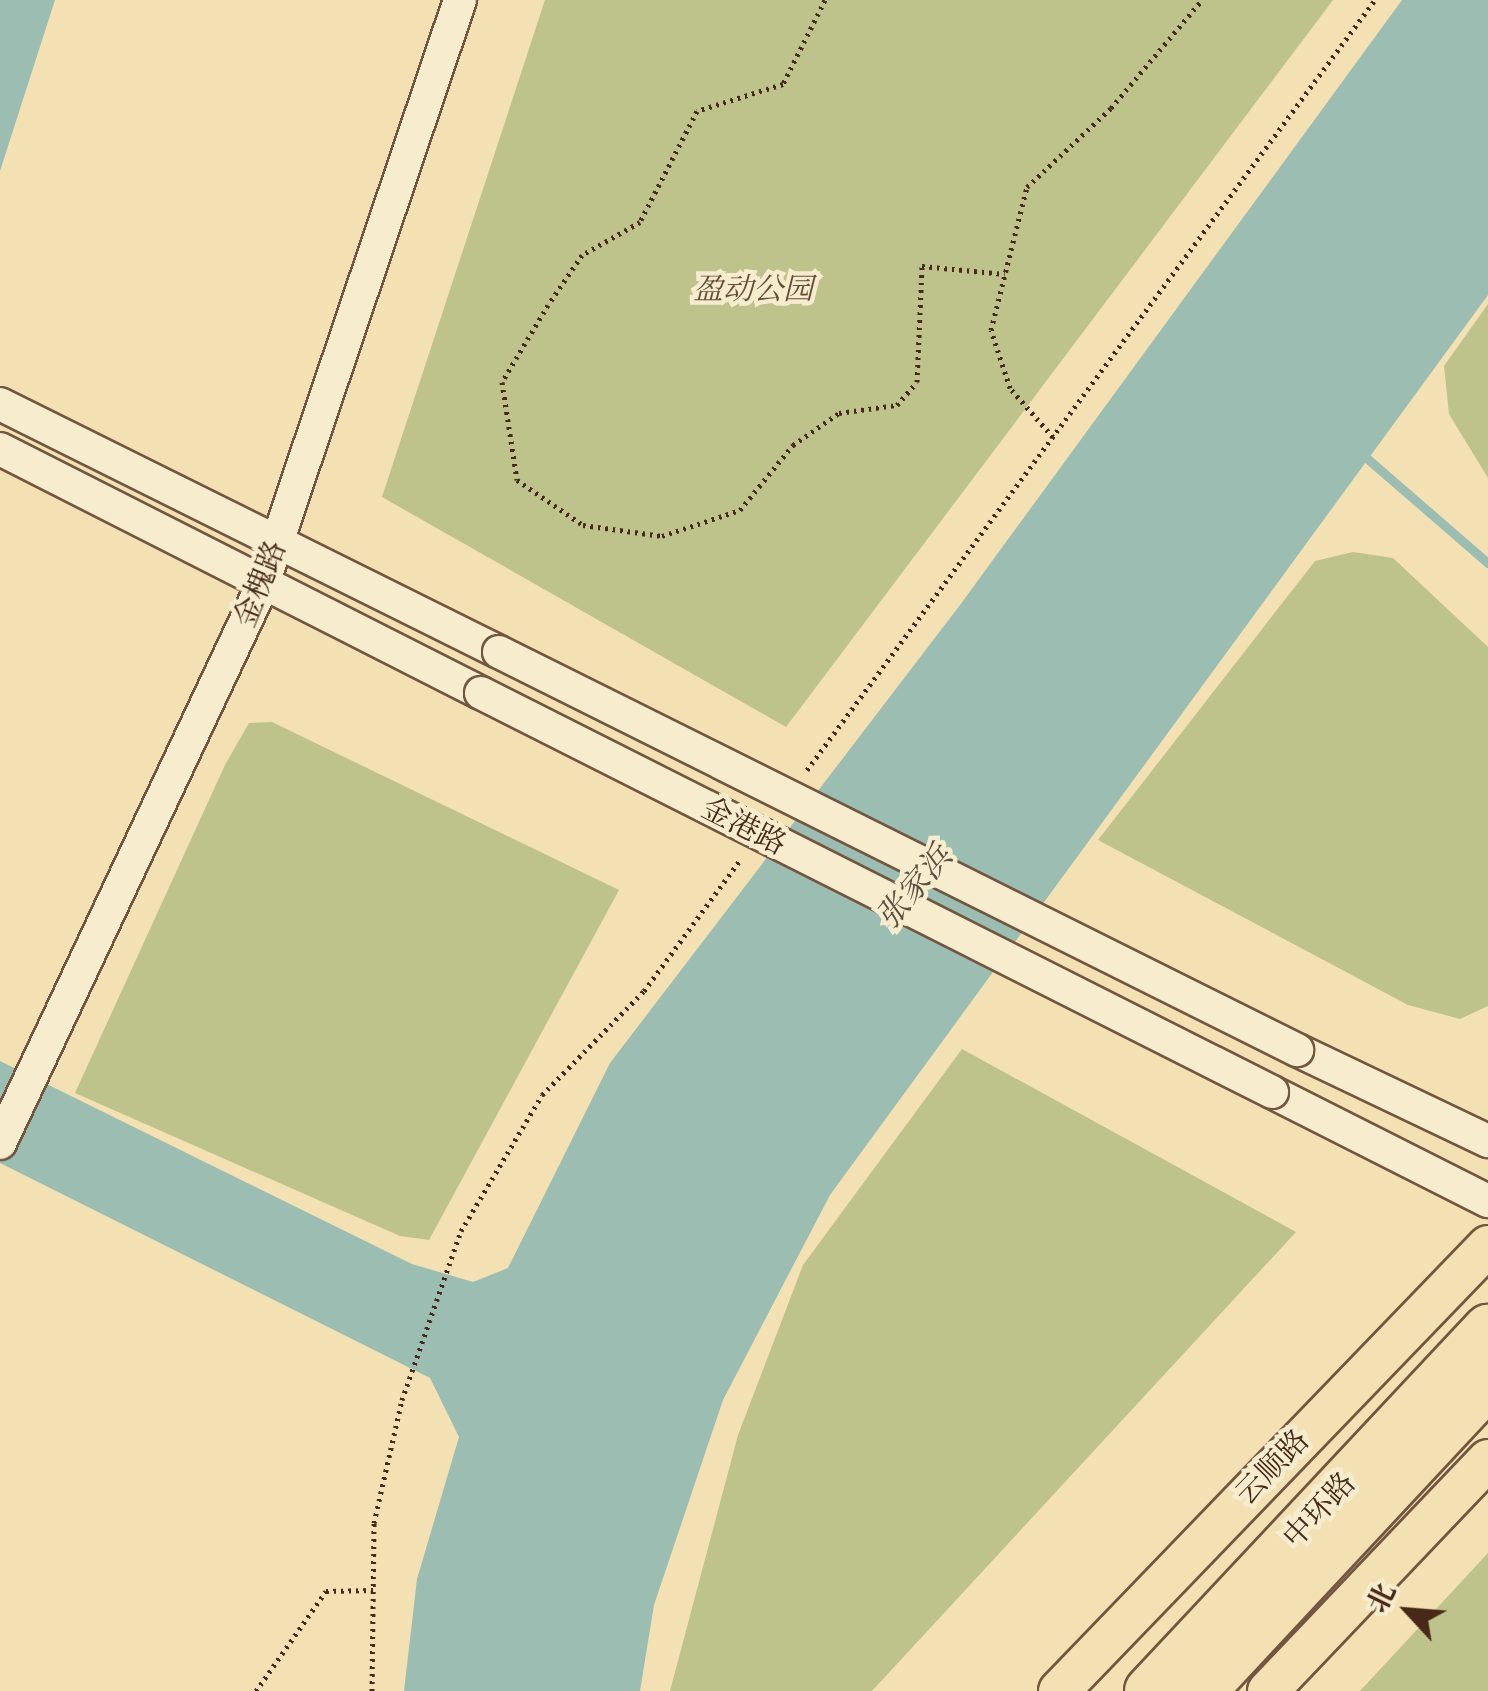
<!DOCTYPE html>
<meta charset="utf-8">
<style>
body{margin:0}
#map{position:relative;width:1488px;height:1691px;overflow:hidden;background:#f3e1b4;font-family:"Libre Caslon Text","Noto Serif SC",serif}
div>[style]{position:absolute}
.green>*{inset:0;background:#bec28b}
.water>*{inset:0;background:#9cbdb2}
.stream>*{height:9px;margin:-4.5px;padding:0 4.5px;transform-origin:4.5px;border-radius:4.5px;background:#9cbdb2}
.path>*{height:5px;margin-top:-2.5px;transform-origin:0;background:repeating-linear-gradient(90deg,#472819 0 2.5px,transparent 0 7.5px)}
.roads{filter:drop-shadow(2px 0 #725640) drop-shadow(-2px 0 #725640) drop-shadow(0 2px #725640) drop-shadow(0 -2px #725640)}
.minor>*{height:32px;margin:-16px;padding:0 16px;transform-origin:16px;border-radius:16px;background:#f7ecce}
.major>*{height:40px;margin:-20px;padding:0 20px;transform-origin:20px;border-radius:20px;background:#f3e1b4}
.highway>*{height:48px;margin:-24px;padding:0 24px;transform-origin:24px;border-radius:24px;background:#f3e1b4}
.bridges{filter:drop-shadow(2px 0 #725640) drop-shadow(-2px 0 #725640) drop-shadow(0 2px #725640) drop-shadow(0 -2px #725640)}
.minor-bridge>*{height:32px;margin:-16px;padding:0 16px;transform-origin:16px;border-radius:16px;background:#f7ecce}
span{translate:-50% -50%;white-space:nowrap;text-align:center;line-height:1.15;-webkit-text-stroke:9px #f7ecce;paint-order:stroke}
.park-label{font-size:30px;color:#654e36;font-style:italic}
.street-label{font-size:30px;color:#472819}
.water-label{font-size:32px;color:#5c4d3f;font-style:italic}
.north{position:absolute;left:1358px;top:1561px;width:100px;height:100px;-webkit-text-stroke:8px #f7ecce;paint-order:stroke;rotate:296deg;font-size:28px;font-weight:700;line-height:40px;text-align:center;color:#472819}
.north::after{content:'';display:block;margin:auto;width:35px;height:45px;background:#472819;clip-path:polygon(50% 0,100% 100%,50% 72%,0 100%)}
</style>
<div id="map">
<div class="green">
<div style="clip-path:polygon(545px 0,1333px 0,786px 727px,382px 497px)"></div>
<div style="clip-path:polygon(1488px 304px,1488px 478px,1449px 414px,1444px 366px)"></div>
<div style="clip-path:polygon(1353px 552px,1393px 558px,1488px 647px,1488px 1006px,1460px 1019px,1408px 1005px,1098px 840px,1315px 561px)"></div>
<div style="clip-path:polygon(272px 722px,619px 890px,429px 1240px,400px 1236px,75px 1093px,225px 765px,249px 723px)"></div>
<div style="clip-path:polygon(962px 1049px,1296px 1232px,872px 1691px,670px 1691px,738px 1435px,803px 1265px)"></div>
<div style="clip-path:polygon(1488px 1553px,1488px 1691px,1360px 1691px)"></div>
</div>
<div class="water">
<div style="clip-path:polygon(0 0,55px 0,0 171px)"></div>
<div style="clip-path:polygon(1402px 0,1488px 0,1488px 295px,830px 1195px,723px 1400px,654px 1605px,640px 1691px,404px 1691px,417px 1579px,459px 1437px,430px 1378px,0 1163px,0 1061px,412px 1264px,473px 1282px,508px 1268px,610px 1063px,960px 605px)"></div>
</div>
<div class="stream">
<div style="left:1362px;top:454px;width:167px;rotate:40.9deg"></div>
</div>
<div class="path">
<div style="left:825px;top:0;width:94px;rotate:116.6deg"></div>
<div style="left:783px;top:84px;width:90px;rotate:162.6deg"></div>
<div style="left:697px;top:111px;width:125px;rotate:117.2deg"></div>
<div style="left:640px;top:222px;width:67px;rotate:150.4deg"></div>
<div style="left:582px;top:255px;width:60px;rotate:124.2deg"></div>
<div style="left:548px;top:305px;width:90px;rotate:120.9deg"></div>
<div style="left:502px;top:382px;width:99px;rotate:81.3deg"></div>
<div style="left:517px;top:480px;width:80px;rotate:34.3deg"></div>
<div style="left:583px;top:525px;width:80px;rotate:7.9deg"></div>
<div style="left:662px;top:536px;width:82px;rotate:-18.4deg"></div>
<div style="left:740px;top:510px;width:84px;rotate:-50.8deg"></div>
<div style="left:793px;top:445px;width:56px;rotate:-34.8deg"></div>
<div style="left:839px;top:413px;width:59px;rotate:-7.9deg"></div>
<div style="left:897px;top:405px;width:30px;rotate:-49deg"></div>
<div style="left:917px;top:382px;width:116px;rotate:-87.5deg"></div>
<div style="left:922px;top:266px;width:83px;rotate:5.5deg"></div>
<div style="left:1053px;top:437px;width:65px;rotate:-131.3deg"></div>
<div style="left:1010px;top:388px;width:61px;rotate:-108.1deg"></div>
<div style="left:991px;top:330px;width:147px;rotate:-75.9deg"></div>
<div style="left:1027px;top:187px;width:115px;rotate:-43.2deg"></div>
<div style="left:1111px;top:108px;width:141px;rotate:-49.9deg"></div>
<div style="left:807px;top:770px;width:957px;rotate:-53.59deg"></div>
<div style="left:256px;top:1691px;width:122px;rotate:-55deg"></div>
<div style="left:326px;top:1591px;width:47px;rotate:-1.2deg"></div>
<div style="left:372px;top:1691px;width:168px;rotate:-89.3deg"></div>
<div style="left:374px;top:1523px;width:126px;rotate:-77.2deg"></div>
<div style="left:402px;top:1400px;width:179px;rotate:-70.8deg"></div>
<div style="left:461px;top:1231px;width:158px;rotate:-59.2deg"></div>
<div style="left:542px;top:1095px;width:146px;rotate:-45.6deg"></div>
<div style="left:644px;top:991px;width:164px;rotate:-53.7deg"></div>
</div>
<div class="roads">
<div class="minor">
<div style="left:0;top:404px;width:557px;rotate:26.43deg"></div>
<div style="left:0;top:449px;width:539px;rotate:26.9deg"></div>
<div style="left:1297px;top:1050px;width:212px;rotate:25.5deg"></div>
<div style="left:1272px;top:1092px;width:242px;rotate:26.8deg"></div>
<div style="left:0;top:1143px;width:618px;rotate:-64.8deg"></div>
<div style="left:263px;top:584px;width:616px;rotate:-71.36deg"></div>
</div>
<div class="major">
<div style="left:1059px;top:1691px;width:618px;rotate:-46.05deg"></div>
<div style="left:1268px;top:1691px;width:319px;rotate:-46.4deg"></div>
</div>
<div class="highway">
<div style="left:1149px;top:1691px;width:496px;rotate:-46.9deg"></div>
<div style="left:1202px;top:1691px;width:420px;rotate:-47deg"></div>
</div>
</div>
<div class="bridges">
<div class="minor-bridge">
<div style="left:499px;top:652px;width:892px;rotate:26.51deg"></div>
<div style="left:481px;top:693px;width:886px;rotate:26.77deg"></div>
</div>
</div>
<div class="park-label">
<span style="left:753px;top:289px">盈动公园</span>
</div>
<div class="street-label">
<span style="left:260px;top:584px;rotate:-68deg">金槐路</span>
<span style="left:744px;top:826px;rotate:27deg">金港路</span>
<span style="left:1272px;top:1467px;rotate:-46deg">云顺路</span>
<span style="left:1319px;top:1510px;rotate:-47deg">中环路</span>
</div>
<div class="water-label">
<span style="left:914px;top:887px;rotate:-50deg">张家浜</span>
</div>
<div class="north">北</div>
</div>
